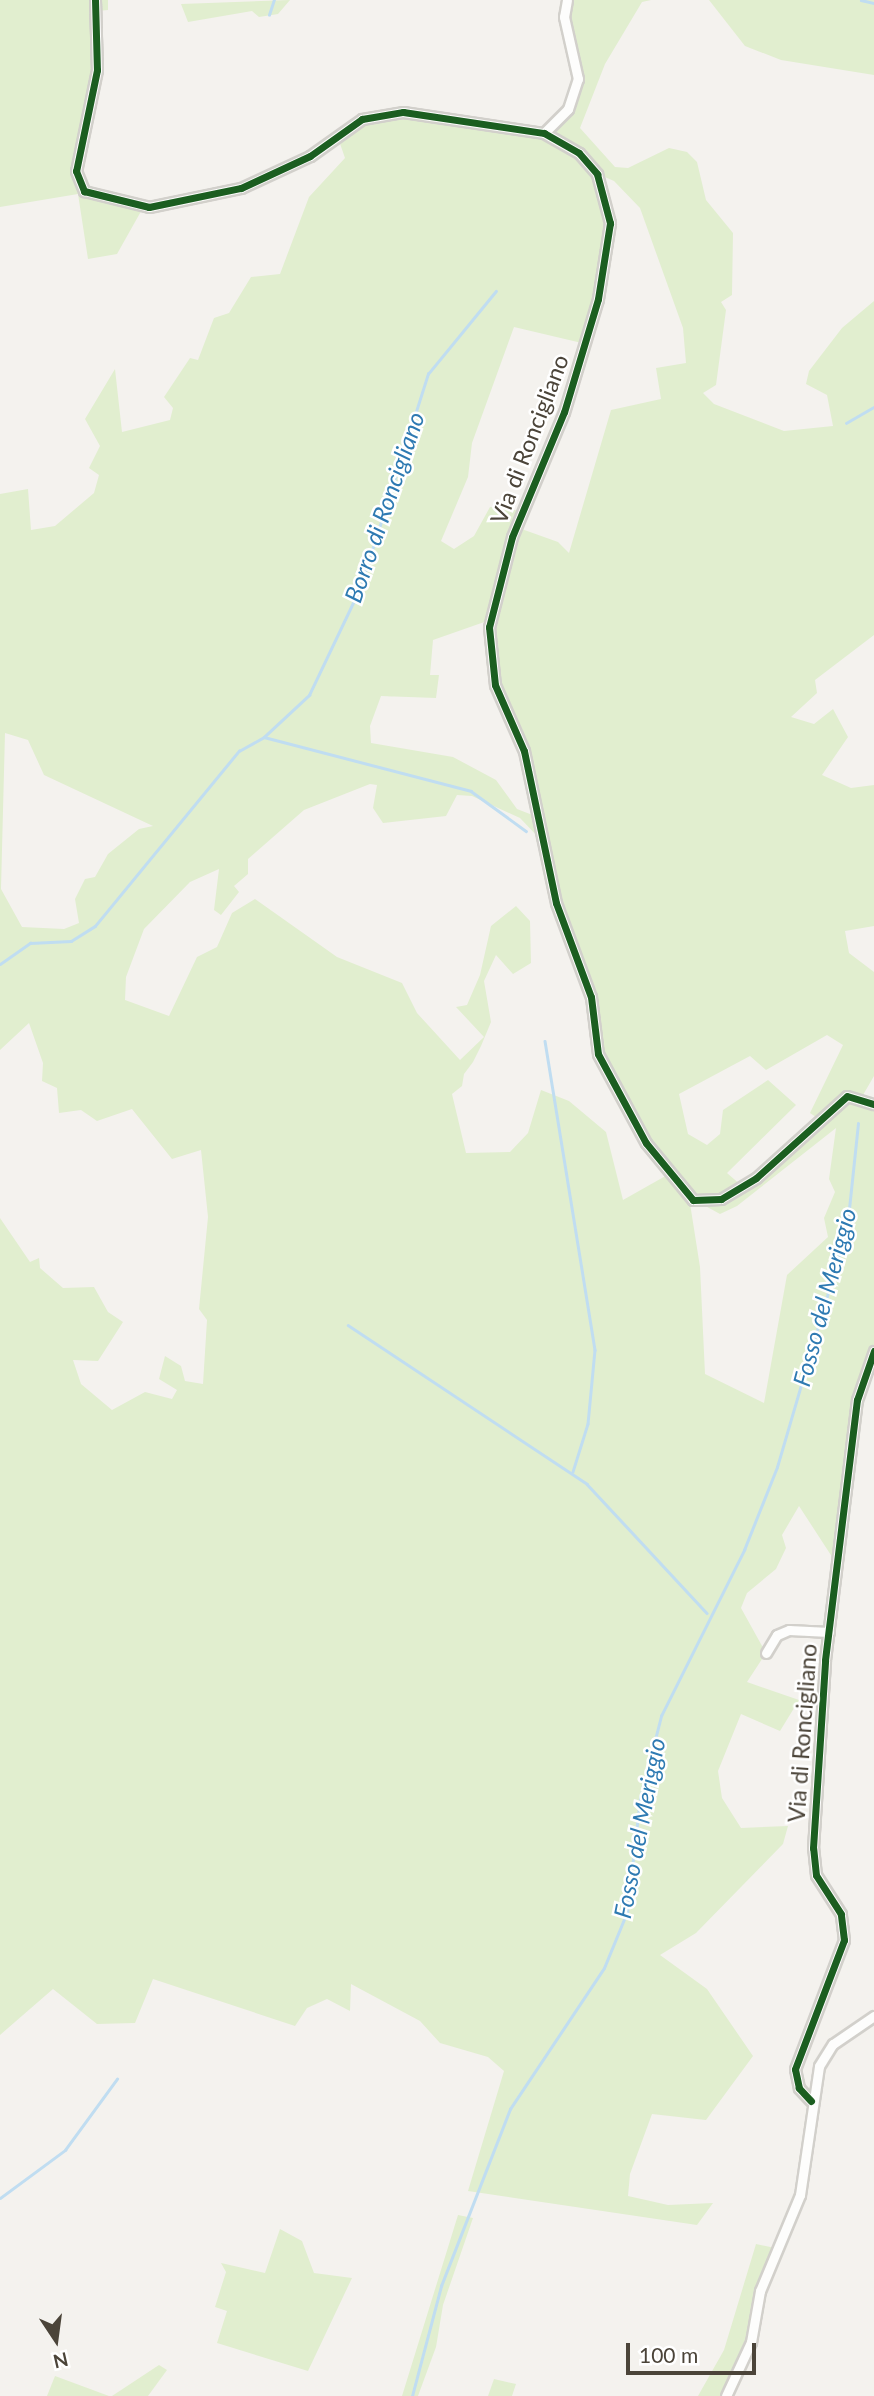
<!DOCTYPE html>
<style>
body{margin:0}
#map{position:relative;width:874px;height:2396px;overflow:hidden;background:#f4f2ee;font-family:Lato,sans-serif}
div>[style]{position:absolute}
.green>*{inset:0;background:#e1eecf}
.stream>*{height:2.5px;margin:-1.25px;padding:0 1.25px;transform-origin:1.25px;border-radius:1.25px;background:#c0ddf1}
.roads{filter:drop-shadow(2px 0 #d2d0cb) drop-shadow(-2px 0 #d2d0cb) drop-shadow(0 2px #d2d0cb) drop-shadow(0 -2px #d2d0cb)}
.minor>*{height:9px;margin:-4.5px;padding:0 4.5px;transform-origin:4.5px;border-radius:4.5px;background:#fdfdfc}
.cycleway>*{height:7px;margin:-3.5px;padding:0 3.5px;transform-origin:3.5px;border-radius:3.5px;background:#1b5e20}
span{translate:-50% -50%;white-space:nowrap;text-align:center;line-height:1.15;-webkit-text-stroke:5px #fff;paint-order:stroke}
.street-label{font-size:23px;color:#4b4439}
.water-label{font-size:24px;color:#2e7ab2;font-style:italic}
.north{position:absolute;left:21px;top:2305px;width:70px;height:70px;-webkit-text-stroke:5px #fff;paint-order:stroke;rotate:167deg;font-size:19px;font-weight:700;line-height:28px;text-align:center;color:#4b4439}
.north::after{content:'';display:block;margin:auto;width:24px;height:32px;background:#4b4439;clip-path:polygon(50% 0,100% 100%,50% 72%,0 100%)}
.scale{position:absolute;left:626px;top:2343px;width:130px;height:32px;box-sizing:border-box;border:4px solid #4b4439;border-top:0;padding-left:9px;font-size:21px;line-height:24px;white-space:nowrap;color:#4b4439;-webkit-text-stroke:5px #fff;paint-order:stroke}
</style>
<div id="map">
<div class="green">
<div style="clip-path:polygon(0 0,108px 0,108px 10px,97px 11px,99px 39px,76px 171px,84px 191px,144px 206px,117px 254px,88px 259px,78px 194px,0 207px)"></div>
<div style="clip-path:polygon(290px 0,278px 14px,259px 17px,252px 11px,188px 22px,181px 4px)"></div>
<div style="clip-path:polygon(evenodd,567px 0,651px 0,642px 2px,605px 64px,580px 128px,615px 167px,628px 168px,669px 148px,687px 152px,697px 162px,706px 200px,733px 233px,732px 295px,721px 302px,726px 310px,716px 385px,703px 393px,714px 404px,784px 431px,833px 426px,827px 395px,806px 384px,809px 371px,842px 328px,874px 301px,874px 635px,815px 680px,817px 693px,791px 717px,814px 724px,833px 709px,848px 737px,822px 775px,851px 788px,874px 785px,874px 926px,845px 931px,849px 953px,874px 972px,874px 1076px,863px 1095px,874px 1104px,874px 1351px,861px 1379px,838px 1566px,799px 1506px,782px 1535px,786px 1548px,776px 1569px,747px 1593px,741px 1608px,766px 1653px,747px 1682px,799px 1700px,780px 1731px,741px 1714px,718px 1771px,722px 1798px,741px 1828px,788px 1826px,783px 1844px,696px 1933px,660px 1955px,707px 1989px,753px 2056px,706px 2120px,652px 2114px,630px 2174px,628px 2196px,668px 2205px,713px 2203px,697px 2225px,468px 2191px,504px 2071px,488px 2057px,440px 2043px,420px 2021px,351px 1984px,350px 2011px,327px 1999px,307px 2008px,295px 2026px,153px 1979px,135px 2023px,97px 2024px,53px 1989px,0 2035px,0 1218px,30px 1262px,39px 1258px,40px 1268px,63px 1288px,94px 1287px,108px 1312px,123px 1322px,98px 1361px,73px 1360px,81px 1384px,112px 1410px,145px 1392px,172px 1399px,177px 1390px,159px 1379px,165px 1356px,181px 1366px,185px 1381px,203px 1384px,207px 1320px,199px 1309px,208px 1217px,201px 1150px,172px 1159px,132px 1109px,97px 1121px,81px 1110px,59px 1113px,57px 1088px,42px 1081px,43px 1063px,29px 1023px,0 1050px,0 494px,28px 489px,31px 530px,55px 526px,94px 493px,99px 475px,89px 468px,100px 446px,85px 419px,115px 369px,122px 432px,170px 420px,173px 408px,164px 397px,190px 358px,198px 360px,214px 318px,229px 313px,251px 277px,280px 274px,309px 197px,345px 158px,337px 135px,349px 125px,403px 112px,445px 114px,544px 133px,575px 94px,567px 0,598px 174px,614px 181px,640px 208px,683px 328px,686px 363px,656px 368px,661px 399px,611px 410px,569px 553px,558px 542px,516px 527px,522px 511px,490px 507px,474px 536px,454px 549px,441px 541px,468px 477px,472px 443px,514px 327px,586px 344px,610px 223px,598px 174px,567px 0,490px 620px,502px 706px,524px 751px,535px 816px,517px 809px,496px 780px,453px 757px,371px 743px,370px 726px,381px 696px,436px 698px,439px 675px,430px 675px,433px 640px,490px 620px,567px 0,5px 733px,28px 740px,44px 775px,153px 826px,139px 829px,108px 854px,95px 877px,85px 879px,75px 899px,79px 923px,64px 929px,22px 927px,1px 889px,5px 733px,567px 0,370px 784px,377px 785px,373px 808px,383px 823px,446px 816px,457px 795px,472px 796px,520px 818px,541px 840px,556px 903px,585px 971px,598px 1054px,669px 1174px,623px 1200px,606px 1132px,569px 1101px,541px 1090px,528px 1133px,510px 1152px,466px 1153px,452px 1094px,462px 1086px,464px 1074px,473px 1062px,481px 1046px,491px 1022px,484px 981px,496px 955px,513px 974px,531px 963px,530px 921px,516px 906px,491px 926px,480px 975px,467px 1005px,456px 1007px,484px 1037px,460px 1060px,417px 1013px,402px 983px,337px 957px,255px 899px,232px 913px,217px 947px,197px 957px,169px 1016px,125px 1000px,126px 977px,144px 929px,190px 882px,219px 869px,214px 910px,221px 915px,239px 892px,234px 886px,248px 874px,248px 859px,304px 810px,370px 784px,567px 0,827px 1035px,843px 1045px,810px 1113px,819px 1119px,742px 1186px,727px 1173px,796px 1105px,768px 1080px,723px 1110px,720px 1134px,707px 1145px,688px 1134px,679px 1094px,750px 1056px,766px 1070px,827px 1035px,567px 0,836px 1128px,829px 1179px,835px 1192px,824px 1218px,828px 1237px,787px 1275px,764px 1403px,705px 1374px,700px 1267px,689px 1197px,720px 1214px,737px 1206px,836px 1128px)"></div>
<div style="clip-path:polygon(709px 0,874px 0,874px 75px,781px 60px,745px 46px)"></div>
<div style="clip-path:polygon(458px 2215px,473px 2218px,443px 2305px,436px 2347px,418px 2396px,402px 2396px)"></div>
<div style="clip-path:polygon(280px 2229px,302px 2241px,314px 2273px,352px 2278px,308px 2371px,217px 2343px,227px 2311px,215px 2307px,226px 2272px,221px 2263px,265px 2273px)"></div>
<div style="clip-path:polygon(756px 2244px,780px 2249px,760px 2291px,751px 2342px,726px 2396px,698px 2396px,724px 2350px)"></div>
<div style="clip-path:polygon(159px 2365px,167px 2370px,148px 2396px,112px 2396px)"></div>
<div style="clip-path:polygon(55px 2376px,109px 2396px,47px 2396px)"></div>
<div style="clip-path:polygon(494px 2379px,516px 2384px,512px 2396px,488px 2396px)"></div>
</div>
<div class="stream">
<div style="left:861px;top:0;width:13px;rotate:13deg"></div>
<div style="left:269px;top:15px;width:16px;rotate:-72deg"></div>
<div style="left:846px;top:423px;width:32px;rotate:-30deg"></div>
<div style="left:264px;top:737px;width:214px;rotate:14.6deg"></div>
<div style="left:471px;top:791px;width:68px;rotate:36deg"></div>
<div style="left:0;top:964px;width:37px;rotate:-35deg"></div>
<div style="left:30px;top:943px;width:41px;rotate:-2.8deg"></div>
<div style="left:71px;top:941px;width:28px;rotate:-32deg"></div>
<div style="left:95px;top:926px;width:227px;rotate:-50.6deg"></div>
<div style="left:239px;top:751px;width:29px;rotate:-29deg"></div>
<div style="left:264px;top:737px;width:62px;rotate:-43deg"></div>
<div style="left:309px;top:695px;width:119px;rotate:-64.5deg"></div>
<div style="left:360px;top:588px;width:225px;rotate:-72.4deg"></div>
<div style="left:428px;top:374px;width:107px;rotate:-50.7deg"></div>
<div style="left:545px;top:1041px;width:313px;rotate:80.8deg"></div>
<div style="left:595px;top:1350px;width:74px;rotate:95.4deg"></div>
<div style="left:588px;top:1424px;width:50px;rotate:107.4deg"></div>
<div style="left:348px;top:1325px;width:287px;rotate:33.6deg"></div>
<div style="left:587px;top:1484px;width:176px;rotate:47.1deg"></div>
<div style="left:0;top:2198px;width:81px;rotate:-36.4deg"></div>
<div style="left:65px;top:2150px;width:88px;rotate:-53.8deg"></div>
<div style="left:412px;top:2396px;width:114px;rotate:-75.2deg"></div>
<div style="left:441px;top:2286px;width:190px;rotate:-68.7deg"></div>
<div style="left:510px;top:2109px;width:169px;rotate:-56.3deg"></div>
<div style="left:604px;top:1968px;width:61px;rotate:-67.7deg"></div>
<div style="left:627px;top:1912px;width:115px;rotate:-83.5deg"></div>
<div style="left:640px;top:1798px;width:85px;rotate:-75.6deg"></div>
<div style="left:661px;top:1716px;width:186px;rotate:-63.4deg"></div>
<div style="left:744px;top:1550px;width:89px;rotate:-68.3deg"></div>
<div style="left:777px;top:1467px;width:249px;rotate:-73.7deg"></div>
<div style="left:847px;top:1228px;width:105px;rotate:-84deg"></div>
</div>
<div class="roads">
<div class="minor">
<div style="left:95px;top:0;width:70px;rotate:88.4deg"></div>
<div style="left:97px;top:70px;width:103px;rotate:101.7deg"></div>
<div style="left:76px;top:171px;width:22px;rotate:68deg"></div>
<div style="left:84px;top:191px;width:67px;rotate:13.8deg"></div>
<div style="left:149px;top:207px;width:94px;rotate:-11.7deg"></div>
<div style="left:241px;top:188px;width:76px;rotate:-24.9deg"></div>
<div style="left:310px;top:156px;width:64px;rotate:-35.4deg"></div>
<div style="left:362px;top:119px;width:42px;rotate:-9.7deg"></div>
<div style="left:403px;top:112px;width:143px;rotate:8.5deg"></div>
<div style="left:544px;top:133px;width:40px;rotate:29.7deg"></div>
<div style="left:579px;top:153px;width:28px;rotate:49deg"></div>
<div style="left:597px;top:174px;width:51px;rotate:75.1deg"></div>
<div style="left:610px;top:223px;width:77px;rotate:99deg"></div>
<div style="left:598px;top:299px;width:118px;rotate:106.7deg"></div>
<div style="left:564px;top:412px;width:135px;rotate:112.6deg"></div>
<div style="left:512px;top:537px;width:93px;rotate:104.3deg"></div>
<div style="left:489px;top:627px;width:58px;rotate:84.1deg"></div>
<div style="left:495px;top:685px;width:72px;rotate:66.3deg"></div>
<div style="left:524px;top:751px;width:155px;rotate:78.1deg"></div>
<div style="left:556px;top:903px;width:100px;rotate:69.6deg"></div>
<div style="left:591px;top:997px;width:57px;rotate:83deg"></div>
<div style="left:598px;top:1054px;width:101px;rotate:61.7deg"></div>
<div style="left:646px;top:1143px;width:74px;rotate:50.5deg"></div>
<div style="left:693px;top:1200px;width:28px;rotate:-2deg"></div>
<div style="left:721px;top:1199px;width:41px;rotate:-31deg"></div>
<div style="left:756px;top:1178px;width:122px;rotate:-42deg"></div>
<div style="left:847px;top:1096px;width:28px;rotate:17deg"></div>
<div style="left:544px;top:133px;width:34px;rotate:-45deg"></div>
<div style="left:568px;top:109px;width:32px;rotate:-72deg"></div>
<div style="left:578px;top:79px;width:64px;rotate:-102.7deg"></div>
<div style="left:564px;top:17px;width:17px;rotate:-80deg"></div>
<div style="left:766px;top:1653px;width:21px;rotate:-59deg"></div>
<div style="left:777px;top:1635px;width:13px;rotate:-23deg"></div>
<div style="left:789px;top:1630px;width:40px;rotate:2.9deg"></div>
<div style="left:811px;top:2101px;width:18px;rotate:-133deg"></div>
<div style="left:799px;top:2088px;width:19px;rotate:-102deg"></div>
<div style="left:795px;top:2069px;width:138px;rotate:-69.2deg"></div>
<div style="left:844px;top:1940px;width:26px;rotate:-97deg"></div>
<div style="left:841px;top:1914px;width:46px;rotate:-122.7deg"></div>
<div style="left:816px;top:1875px;width:27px;rotate:-96deg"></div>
<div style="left:813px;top:1848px;width:188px;rotate:-86.3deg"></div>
<div style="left:825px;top:1660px;width:262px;rotate:-83deg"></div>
<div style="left:857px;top:1400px;width:52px;rotate:-70.9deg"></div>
<div style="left:726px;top:2396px;width:60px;rotate:-65.2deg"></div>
<div style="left:751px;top:2342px;width:52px;rotate:-80deg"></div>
<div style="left:760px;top:2291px;width:104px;rotate:-67.4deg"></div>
<div style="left:800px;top:2195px;width:130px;rotate:-81.6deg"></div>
<div style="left:819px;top:2066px;width:26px;rotate:-58deg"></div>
<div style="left:833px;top:2044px;width:50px;rotate:-34.3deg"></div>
</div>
</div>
<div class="cycleway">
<div style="left:95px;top:0;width:70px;rotate:88.4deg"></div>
<div style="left:97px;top:70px;width:103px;rotate:101.7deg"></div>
<div style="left:76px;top:171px;width:22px;rotate:68deg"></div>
<div style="left:84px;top:191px;width:67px;rotate:13.8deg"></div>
<div style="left:149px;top:207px;width:94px;rotate:-11.7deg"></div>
<div style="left:241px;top:188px;width:76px;rotate:-24.9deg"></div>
<div style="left:310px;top:156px;width:64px;rotate:-35.4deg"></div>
<div style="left:362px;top:119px;width:42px;rotate:-9.7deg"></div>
<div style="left:403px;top:112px;width:143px;rotate:8.5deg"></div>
<div style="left:544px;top:133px;width:40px;rotate:29.7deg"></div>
<div style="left:579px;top:153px;width:28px;rotate:49deg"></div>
<div style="left:597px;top:174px;width:51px;rotate:75.1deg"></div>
<div style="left:610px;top:223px;width:77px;rotate:99deg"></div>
<div style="left:598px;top:299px;width:118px;rotate:106.7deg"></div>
<div style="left:564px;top:412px;width:135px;rotate:112.6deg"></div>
<div style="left:512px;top:537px;width:93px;rotate:104.3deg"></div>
<div style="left:489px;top:627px;width:58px;rotate:84.1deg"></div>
<div style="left:495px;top:685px;width:72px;rotate:66.3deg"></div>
<div style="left:524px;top:751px;width:155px;rotate:78.1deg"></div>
<div style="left:556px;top:903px;width:100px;rotate:69.6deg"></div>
<div style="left:591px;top:997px;width:57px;rotate:83deg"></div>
<div style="left:598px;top:1054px;width:101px;rotate:61.7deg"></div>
<div style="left:646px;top:1143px;width:74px;rotate:50.5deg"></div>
<div style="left:693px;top:1200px;width:28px;rotate:-2deg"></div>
<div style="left:721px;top:1199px;width:41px;rotate:-31deg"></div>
<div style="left:756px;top:1178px;width:122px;rotate:-42deg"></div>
<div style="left:847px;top:1096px;width:28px;rotate:17deg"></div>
<div style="left:811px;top:2101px;width:18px;rotate:-133deg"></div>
<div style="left:799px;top:2088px;width:19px;rotate:-102deg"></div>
<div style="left:795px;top:2069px;width:138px;rotate:-69.2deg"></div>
<div style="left:844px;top:1940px;width:26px;rotate:-97deg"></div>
<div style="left:841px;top:1914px;width:46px;rotate:-122.7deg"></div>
<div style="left:816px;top:1875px;width:27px;rotate:-96deg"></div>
<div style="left:813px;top:1848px;width:188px;rotate:-86.3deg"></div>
<div style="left:825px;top:1660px;width:262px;rotate:-83deg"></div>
<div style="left:857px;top:1400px;width:52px;rotate:-70.9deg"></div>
</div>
<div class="street-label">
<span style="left:529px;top:439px;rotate:-69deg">Via di Roncigliano</span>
<span style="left:802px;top:1733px;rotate:-86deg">Via di Roncigliano</span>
</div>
<div class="water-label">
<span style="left:384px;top:507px;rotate:-71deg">Borro di Roncigliano</span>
<span style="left:824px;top:1297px;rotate:-75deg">Fosso del Meriggio</span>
<span style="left:639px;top:1828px;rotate:-79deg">Fosso del Meriggio</span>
</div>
<div class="north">N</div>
<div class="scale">100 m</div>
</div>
